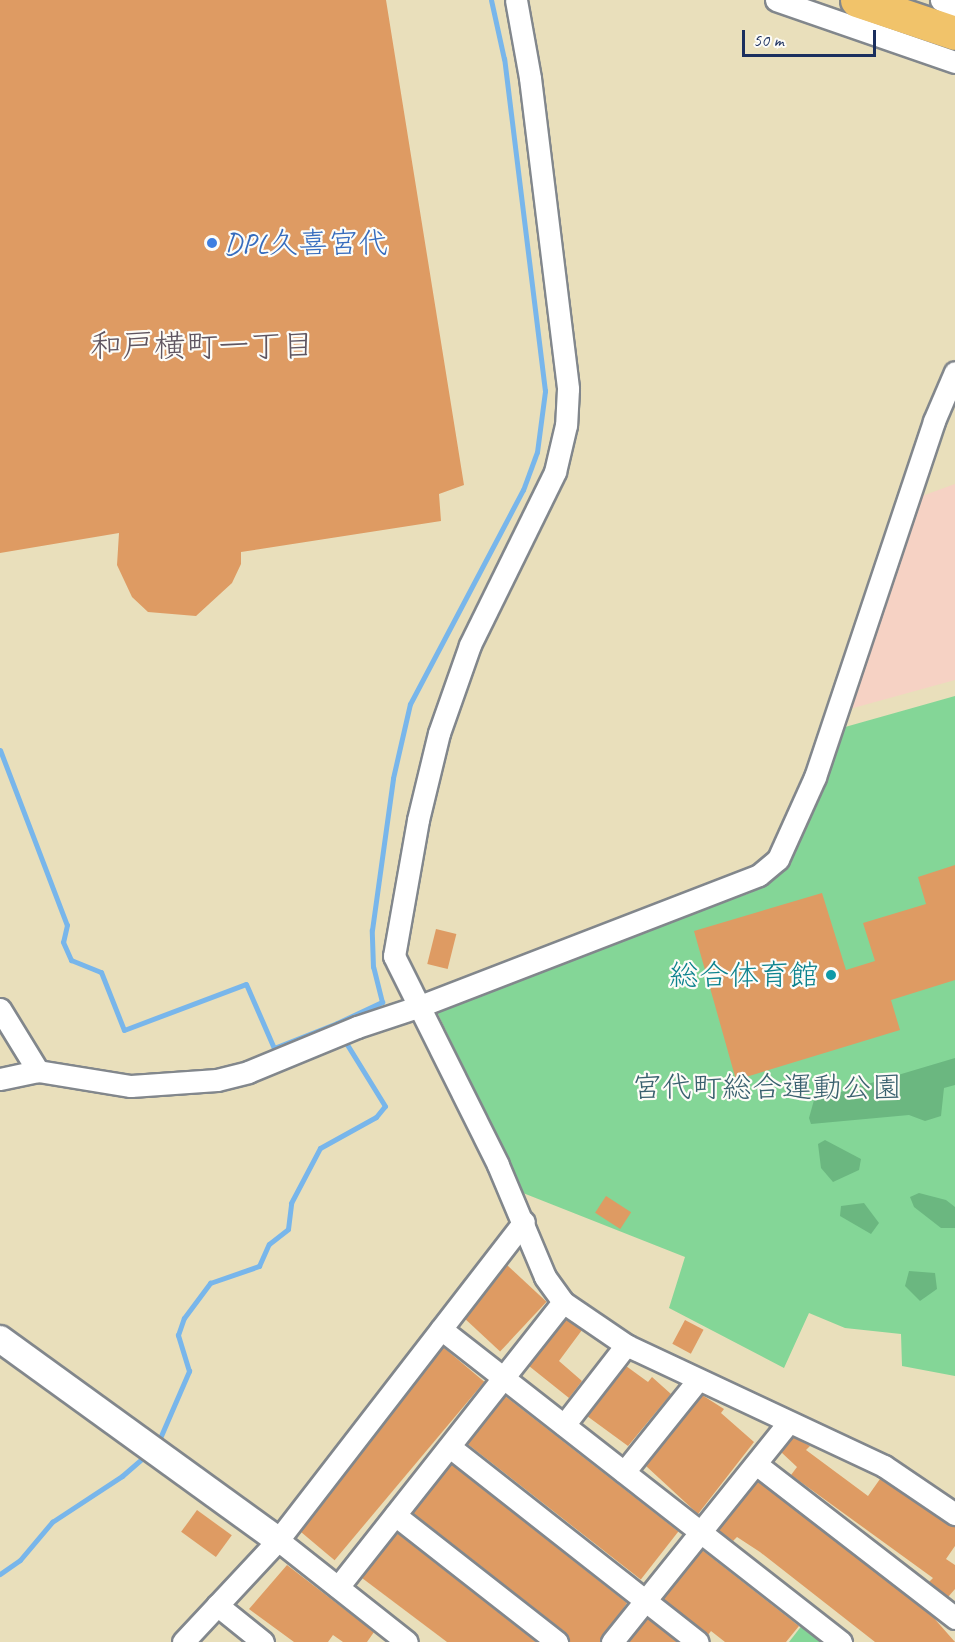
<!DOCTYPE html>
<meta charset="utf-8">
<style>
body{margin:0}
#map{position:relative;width:955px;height:1642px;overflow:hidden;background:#e9dfbb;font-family:Caveat,"Klee One",sans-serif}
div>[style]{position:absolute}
.built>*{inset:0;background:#f6d2c4}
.green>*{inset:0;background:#84d697}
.forest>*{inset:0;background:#6bb780}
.stream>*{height:5px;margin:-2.5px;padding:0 2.5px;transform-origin:2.5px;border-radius:2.5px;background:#78b6eb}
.building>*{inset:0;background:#de9b63;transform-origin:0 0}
.roads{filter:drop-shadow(2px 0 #82878c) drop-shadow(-2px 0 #82878c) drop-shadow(0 2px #82878c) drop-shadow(0 -2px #82878c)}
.minor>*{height:21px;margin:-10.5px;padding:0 10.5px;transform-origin:10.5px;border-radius:10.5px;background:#fff}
.tertiary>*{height:26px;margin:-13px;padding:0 13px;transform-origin:13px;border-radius:13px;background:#fff}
.motorway>*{height:33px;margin:-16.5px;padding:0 16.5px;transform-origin:16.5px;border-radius:16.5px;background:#f1c36a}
.dots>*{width:16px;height:16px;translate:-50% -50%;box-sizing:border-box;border:3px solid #fdfcf7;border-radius:50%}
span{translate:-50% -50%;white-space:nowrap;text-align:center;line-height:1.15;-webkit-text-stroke:4.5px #fdfcf7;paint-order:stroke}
.shop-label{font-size:30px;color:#366cbe}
.left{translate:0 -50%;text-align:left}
.culture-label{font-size:30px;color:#0d838f}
.right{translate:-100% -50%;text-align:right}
.park-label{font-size:30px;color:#3a616f}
.neighbourhood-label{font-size:32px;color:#5f5560}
.scale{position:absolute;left:742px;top:30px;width:134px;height:27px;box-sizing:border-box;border:3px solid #1b2f5e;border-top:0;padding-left:8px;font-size:18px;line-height:21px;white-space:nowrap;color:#1b2f5e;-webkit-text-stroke:4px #fdfcf7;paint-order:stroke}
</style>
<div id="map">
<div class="built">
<div style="clip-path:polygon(955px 484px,955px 680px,846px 710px,922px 496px)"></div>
</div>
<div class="green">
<div style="clip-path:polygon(955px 696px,955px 1376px,902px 1366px,901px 1334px,845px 1328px,809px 1313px,784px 1368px,669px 1308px,685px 1257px,523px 1193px,437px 1012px,442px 1005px,750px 893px,779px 874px,798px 845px,838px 729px)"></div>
<div style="clip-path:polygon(803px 1624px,826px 1642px,789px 1642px)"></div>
</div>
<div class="forest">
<div style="clip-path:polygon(955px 1058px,955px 1085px,944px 1088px,941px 1116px,925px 1121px,909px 1115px,811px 1124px,809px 1118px,814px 1100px)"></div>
<div style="clip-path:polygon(825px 1140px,861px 1159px,859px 1170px,833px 1182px,821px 1168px,818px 1144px)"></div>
<div style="clip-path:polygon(919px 1193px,946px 1200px,955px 1207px,955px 1228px,941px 1228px,914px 1207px,910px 1197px)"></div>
<div style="clip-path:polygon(864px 1203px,879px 1223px,871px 1234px,840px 1216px,841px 1206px)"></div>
<div style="clip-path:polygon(909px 1271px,935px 1273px,937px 1289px,920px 1301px,905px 1286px)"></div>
</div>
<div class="stream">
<div style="left:0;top:750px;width:187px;rotate:69.1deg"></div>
<div style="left:67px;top:925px;width:17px;rotate:103deg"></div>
<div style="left:63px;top:942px;width:20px;rotate:66deg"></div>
<div style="left:71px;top:960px;width:32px;rotate:22deg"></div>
<div style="left:101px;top:972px;width:62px;rotate:68.4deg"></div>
<div style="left:124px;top:1030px;width:130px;rotate:-20.7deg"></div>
<div style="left:246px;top:984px;width:70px;rotate:66.4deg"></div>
<div style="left:274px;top:1048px;width:68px;rotate:-21.6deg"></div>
<div style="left:339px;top:1029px;width:6px;rotate:-108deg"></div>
<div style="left:337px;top:1023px;width:50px;rotate:-25deg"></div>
<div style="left:382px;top:1002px;width:36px;rotate:-104deg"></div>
<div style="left:373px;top:967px;width:37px;rotate:-92deg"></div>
<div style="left:372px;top:930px;width:153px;rotate:-82.1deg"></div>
<div style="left:393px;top:778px;width:76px;rotate:-77.1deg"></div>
<div style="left:410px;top:704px;width:242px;rotate:-62.2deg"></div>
<div style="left:523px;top:490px;width:40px;rotate:-69.8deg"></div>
<div style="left:537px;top:452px;width:62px;rotate:-82.5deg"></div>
<div style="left:545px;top:391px;width:335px;rotate:-97deg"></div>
<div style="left:504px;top:59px;width:60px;rotate:-102.4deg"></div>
<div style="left:157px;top:1445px;width:81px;rotate:-66.6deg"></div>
<div style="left:189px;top:1371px;width:38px;rotate:-107deg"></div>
<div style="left:178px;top:1335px;width:18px;rotate:-71deg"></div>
<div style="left:184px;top:1318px;width:44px;rotate:-53.4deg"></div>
<div style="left:210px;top:1283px;width:52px;rotate:-19.1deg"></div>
<div style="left:259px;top:1266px;width:24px;rotate:-66deg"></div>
<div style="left:269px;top:1244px;width:24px;rotate:-38deg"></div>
<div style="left:288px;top:1229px;width:26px;rotate:-83deg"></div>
<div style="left:291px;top:1203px;width:62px;rotate:-62.2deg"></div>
<div style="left:320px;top:1148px;width:64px;rotate:-29deg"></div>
<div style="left:376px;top:1117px;width:14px;rotate:-51deg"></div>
<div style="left:385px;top:1106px;width:80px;rotate:-121.7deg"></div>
<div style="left:0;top:1574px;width:24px;rotate:-35deg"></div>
<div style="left:20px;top:1560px;width:50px;rotate:-49.9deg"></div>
<div style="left:52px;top:1522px;width:84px;rotate:-33.3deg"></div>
<div style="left:122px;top:1476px;width:35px;rotate:-41deg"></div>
</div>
<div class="building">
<div style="clip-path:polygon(0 0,386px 0,464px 485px,439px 494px,441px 521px,241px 552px,241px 564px,232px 583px,196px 616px,148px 612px,132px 597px,117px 565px,119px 533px,0 553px)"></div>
<div style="clip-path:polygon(955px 865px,955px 980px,891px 1000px,900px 1030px,736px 1080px,694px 931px,822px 893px,846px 970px,875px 961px,863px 923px,926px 904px,918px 877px)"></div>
<div style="left:436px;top:929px;width:21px;height:36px;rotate:14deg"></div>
<div style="left:606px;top:1196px;width:30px;height:20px;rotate:33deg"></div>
<div style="left:507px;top:1265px;width:54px;height:68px;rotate:43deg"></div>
<div style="clip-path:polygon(566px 1319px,582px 1330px,559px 1361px,582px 1381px,569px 1398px,529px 1366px)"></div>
<div style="left:685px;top:1320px;width:21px;height:27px;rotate:28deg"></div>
<div style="left:443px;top:1347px;width:54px;height:233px;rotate:40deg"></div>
<div style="clip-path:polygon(626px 1366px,648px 1382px,652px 1377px,671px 1394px,628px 1446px,587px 1416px)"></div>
<div style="clip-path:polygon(702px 1395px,724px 1409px,721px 1413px,754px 1442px,698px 1514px,646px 1466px)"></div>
<div style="left:505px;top:1396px;width:220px;height:61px;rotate:38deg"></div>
<div style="clip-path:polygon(793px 1437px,810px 1446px,806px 1450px,868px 1496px,880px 1479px,955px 1527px,955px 1546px,946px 1559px,955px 1565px,955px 1589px,948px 1597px,929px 1582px,933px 1578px,791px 1475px,797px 1467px,781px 1452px)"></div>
<div style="clip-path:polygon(451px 1464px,627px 1603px,600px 1642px,569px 1642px,565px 1632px,413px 1513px)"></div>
<div style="clip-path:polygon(758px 1481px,933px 1617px,955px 1642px,875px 1642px,760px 1552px,737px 1537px,733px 1541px,718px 1530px)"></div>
<div style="left:197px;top:1510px;width:43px;height:27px;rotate:36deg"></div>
<div style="clip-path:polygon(397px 1533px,536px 1642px,447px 1642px,362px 1578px)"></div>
<div style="clip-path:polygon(702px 1550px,799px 1626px,786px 1642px,725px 1642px,711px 1631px,708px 1635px,663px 1599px)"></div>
<div style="clip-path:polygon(287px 1565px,374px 1632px,367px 1642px,343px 1642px,333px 1635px,328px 1642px,294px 1642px,249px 1609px)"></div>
<div style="clip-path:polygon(647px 1618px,677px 1642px,628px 1642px)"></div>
</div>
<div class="roads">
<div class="minor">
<div style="left:516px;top:0;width:79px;rotate:79.8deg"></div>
<div style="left:530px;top:78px;width:313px;rotate:83deg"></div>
<div style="left:568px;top:389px;width:36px;rotate:93deg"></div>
<div style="left:566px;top:425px;width:48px;rotate:103.2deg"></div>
<div style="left:555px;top:472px;width:193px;rotate:116.2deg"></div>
<div style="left:470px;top:645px;width:93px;rotate:109.4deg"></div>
<div style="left:439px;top:733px;width:89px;rotate:103.6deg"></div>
<div style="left:418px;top:820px;width:138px;rotate:100deg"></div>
<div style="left:394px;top:956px;width:233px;rotate:63.5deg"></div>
<div style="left:498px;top:1165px;width:121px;rotate:67.2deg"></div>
<div style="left:545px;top:1277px;width:31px;rotate:54deg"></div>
<div style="left:563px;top:1302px;width:76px;rotate:34.3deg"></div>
<div style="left:626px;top:1345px;width:285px;rotate:25.1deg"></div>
<div style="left:884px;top:1466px;width:86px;rotate:34.1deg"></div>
<div style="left:776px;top:0;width:189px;rotate:19.1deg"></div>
<div style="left:941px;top:0;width:15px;rotate:23deg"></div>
<div style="left:0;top:1009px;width:73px;rotate:58.5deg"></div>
<div style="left:0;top:1079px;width:39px;rotate:-12deg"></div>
<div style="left:38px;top:1071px;width:94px;rotate:9.2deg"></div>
<div style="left:131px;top:1086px;width:86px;rotate:-4deg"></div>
<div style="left:217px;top:1080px;width:32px;rotate:-14deg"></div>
<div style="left:248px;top:1072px;width:118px;rotate:-22.4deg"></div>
<div style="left:357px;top:1027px;width:66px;rotate:-18.4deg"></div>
<div style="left:420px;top:1006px;width:363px;rotate:-21.1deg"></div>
<div style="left:759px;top:875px;width:25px;rotate:-40deg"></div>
<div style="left:778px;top:859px;width:90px;rotate:-65.7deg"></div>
<div style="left:815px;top:777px;width:375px;rotate:-71.5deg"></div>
<div style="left:934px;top:421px;width:53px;rotate:-66.8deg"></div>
<div style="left:441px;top:1329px;width:508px;rotate:38.04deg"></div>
<div style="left:564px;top:1425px;width:101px;rotate:-52.2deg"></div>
<div style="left:450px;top:1447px;width:315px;rotate:38.2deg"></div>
<div style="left:756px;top:1464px;width:252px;rotate:37.7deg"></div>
<div style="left:624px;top:1472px;width:118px;rotate:-51.2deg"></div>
<div style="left:395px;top:1515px;width:206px;rotate:38.1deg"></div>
<div style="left:278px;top:1540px;width:164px;rotate:38.3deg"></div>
<div style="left:338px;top:1587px;width:363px;rotate:-51.7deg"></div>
<div style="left:217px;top:1605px;width:59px;rotate:38.8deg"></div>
<div style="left:183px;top:1642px;width:139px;rotate:-47deg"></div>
<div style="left:278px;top:1540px;width:402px;rotate:-52.3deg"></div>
<div style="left:612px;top:1642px;width:281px;rotate:-51.2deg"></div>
</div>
<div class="tertiary">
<div style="left:0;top:1339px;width:343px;rotate:35.9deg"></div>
</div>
<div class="motorway">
<div style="left:857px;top:0;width:103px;rotate:18.6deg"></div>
</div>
</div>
<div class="dots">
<div style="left:212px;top:243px;background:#3f7fe0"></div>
<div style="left:831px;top:975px;background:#0f9aa8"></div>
</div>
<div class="shop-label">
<span class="left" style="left:224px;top:243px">DPL久喜宮代</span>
</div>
<div class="culture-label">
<span class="right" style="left:819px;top:975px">総合体育館</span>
</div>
<div class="park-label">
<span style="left:767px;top:1087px">宮代町総合運動公園</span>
</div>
<div class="neighbourhood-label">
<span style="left:202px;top:346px">和戸横町一丁目</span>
</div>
<div class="scale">50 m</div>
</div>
